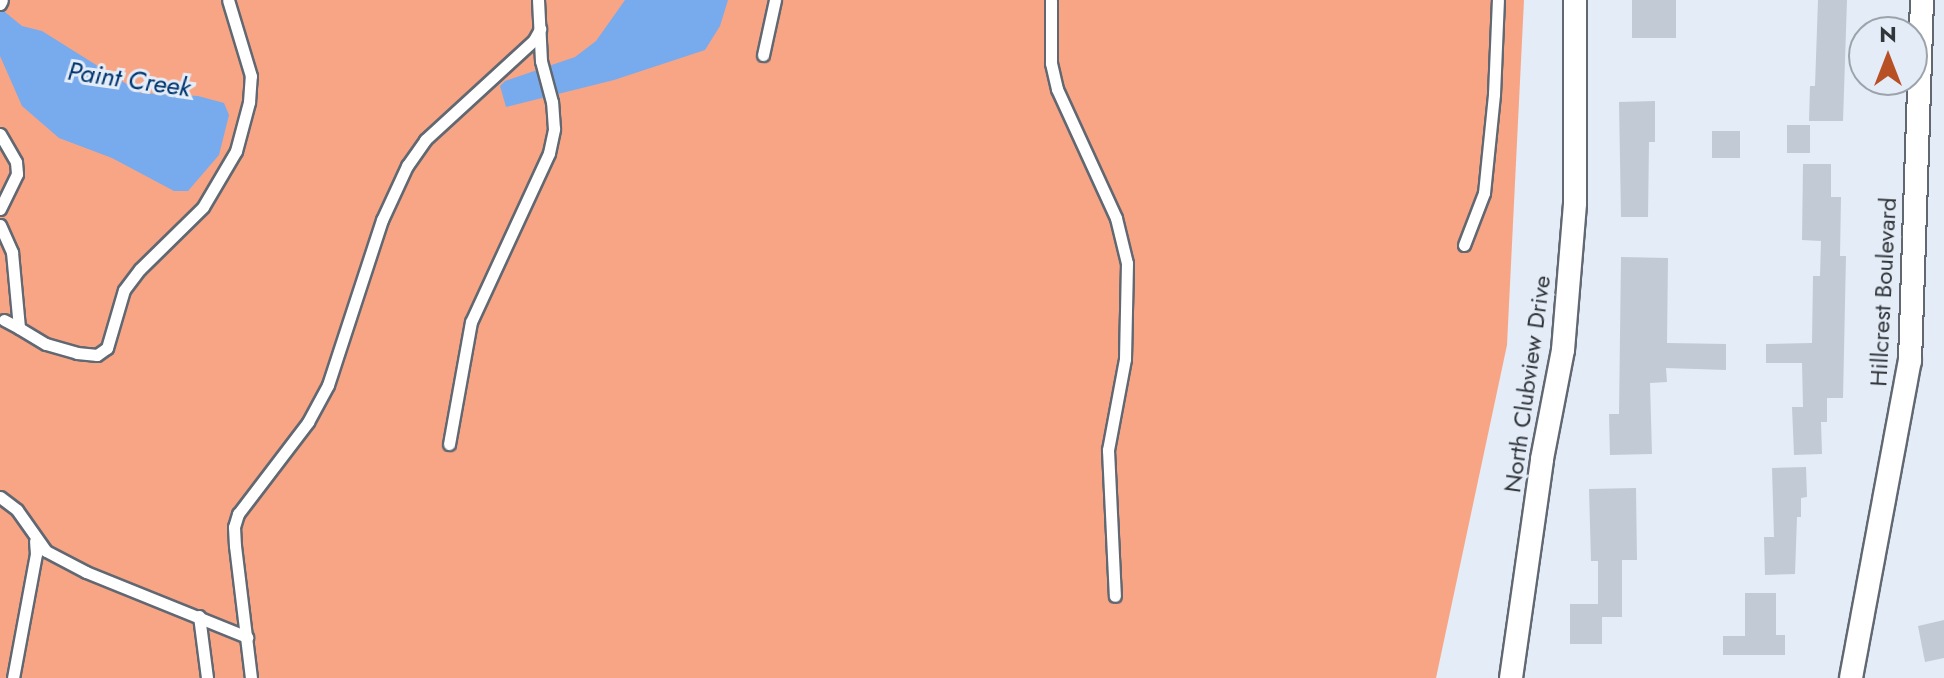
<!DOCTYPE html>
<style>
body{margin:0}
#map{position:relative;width:1944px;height:678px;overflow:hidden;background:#e4ecf7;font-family:Jost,sans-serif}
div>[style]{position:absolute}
.green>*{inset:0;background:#f8a585}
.water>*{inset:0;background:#77abed}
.building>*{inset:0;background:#c2cad5;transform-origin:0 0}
.roads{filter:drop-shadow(2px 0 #616872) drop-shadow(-2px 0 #616872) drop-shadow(0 2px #616872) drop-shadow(0 -2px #616872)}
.lane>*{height:11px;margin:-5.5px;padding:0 5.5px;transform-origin:5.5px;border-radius:5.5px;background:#fff}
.street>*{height:22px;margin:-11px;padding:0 11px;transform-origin:11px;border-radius:11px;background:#fff}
span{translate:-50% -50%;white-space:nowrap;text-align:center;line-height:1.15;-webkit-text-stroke:6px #e4ecf7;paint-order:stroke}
.street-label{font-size:24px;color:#32363a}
.water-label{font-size:26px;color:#00356f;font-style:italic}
.north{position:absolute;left:1848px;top:16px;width:80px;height:80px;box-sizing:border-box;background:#e4ecf7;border:2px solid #9da3ab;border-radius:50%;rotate:0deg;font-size:22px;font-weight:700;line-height:32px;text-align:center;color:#32363a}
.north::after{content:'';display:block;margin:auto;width:28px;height:36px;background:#b75125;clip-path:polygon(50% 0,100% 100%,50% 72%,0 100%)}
</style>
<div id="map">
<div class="green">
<div style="clip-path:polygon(0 0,1524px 0,1507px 345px,1436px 678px,0 678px)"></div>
</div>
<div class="water">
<div style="clip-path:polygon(625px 0,728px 0,720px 26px,705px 50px,614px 80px,506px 107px,500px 86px,505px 81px,575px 57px,596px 41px)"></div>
<div style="clip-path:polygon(0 8px,22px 26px,42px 31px,141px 93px,198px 96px,224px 103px,229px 115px,219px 155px,188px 191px,174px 191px,112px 158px,59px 138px,22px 106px,0 56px)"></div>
</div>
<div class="building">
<div style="left:1632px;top:0;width:44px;height:38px"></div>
<div style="clip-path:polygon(1818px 0,1847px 0,1843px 121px,1809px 121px,1810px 86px,1815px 86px)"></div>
<div style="clip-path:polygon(1655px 101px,1655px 142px,1649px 142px,1648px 217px,1621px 217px,1619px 102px)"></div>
<div style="left:1787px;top:125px;width:23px;height:28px"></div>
<div style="left:1712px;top:131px;width:28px;height:27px"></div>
<div style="clip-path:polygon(1803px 164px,1831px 164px,1831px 197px,1841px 197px,1840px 256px,1846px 256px,1843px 398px,1827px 398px,1827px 422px,1821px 422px,1822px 454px,1794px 455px,1792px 407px,1803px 407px,1802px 363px,1766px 363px,1766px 344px,1812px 343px,1813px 276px,1820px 276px,1821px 241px,1802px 240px)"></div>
<div style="clip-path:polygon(1621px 257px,1668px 258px,1667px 343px,1726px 344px,1726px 370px,1666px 368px,1667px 382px,1650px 383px,1652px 454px,1610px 455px,1609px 414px,1619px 414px)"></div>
<div style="clip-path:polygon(1806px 467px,1807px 497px,1801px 498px,1801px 517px,1797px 517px,1795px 574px,1765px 575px,1764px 537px,1774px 537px,1772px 468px)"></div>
<div style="clip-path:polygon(1636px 488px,1637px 560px,1622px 560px,1622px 617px,1602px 617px,1602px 644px,1570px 644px,1570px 604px,1598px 604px,1598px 561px,1591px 561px,1589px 489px)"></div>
<div style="clip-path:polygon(1745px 593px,1776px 593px,1776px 635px,1785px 635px,1785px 655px,1723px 655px,1723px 636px,1745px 636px)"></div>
<div style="clip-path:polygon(1944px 620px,1944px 658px,1925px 662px,1918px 626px)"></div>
</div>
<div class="roads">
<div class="lane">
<div style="left:1051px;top:0;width:63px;rotate:90deg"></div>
<div style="left:1051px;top:63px;width:27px;rotate:77deg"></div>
<div style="left:1057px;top:89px;width:142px;rotate:65.4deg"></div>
<div style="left:1116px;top:218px;width:46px;rotate:76.3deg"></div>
<div style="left:1127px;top:263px;width:96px;rotate:91.2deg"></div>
<div style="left:1125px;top:359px;width:93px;rotate:100.6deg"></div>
<div style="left:1108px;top:450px;width:146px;rotate:87.3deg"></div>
<div style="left:0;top:4px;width:4px;rotate:-63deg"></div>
<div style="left:763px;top:55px;width:56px;rotate:-77.7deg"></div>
<div style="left:0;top:134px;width:32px;rotate:60deg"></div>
<div style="left:16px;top:162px;width:12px;rotate:85deg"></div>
<div style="left:17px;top:174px;width:39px;rotate:116deg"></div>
<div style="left:0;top:225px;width:30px;rotate:66deg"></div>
<div style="left:12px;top:252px;width:76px;rotate:84.7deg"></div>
<div style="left:19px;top:328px;width:31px;rotate:31deg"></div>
<div style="left:46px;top:344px;width:32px;rotate:16deg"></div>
<div style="left:77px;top:353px;width:20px;rotate:6deg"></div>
<div style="left:97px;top:355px;width:12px;rotate:-35deg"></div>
<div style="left:107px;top:348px;width:60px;rotate:-73.7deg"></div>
<div style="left:124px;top:290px;width:26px;rotate:-53deg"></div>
<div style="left:140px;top:269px;width:88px;rotate:-44.5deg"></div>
<div style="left:203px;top:207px;width:65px;rotate:-59.5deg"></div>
<div style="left:236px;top:151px;width:51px;rotate:-75.1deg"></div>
<div style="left:249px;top:102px;width:26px;rotate:-86deg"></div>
<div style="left:251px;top:76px;width:79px;rotate:-106.8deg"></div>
<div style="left:1464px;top:245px;width:56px;rotate:-69deg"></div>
<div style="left:1484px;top:193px;width:100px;rotate:-84.2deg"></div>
<div style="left:1494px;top:94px;width:94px;rotate:-87.6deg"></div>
<div style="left:4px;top:320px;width:17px;rotate:28deg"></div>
<div style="left:449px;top:444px;width:124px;rotate:-79.8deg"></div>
<div style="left:471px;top:322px;width:186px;rotate:-65.2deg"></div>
<div style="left:549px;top:153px;width:25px;rotate:-78deg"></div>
<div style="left:554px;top:129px;width:27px;rotate:-94deg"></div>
<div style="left:552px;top:102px;width:42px;rotate:-105deg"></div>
<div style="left:541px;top:61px;width:61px;rotate:-92.8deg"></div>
<div style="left:0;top:497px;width:21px;rotate:37deg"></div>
<div style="left:17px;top:510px;width:50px;rotate:54.7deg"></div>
<div style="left:46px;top:551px;width:45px;rotate:27.7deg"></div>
<div style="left:86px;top:572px;width:174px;rotate:22deg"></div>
<div style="left:199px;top:616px;width:63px;rotate:82.6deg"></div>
<div style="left:13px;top:678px;width:126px;rotate:-79.5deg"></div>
<div style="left:36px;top:554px;width:13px;rotate:-94deg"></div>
<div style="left:251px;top:678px;width:133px;rotate:-96.9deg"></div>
<div style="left:235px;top:546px;width:19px;rotate:-93deg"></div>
<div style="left:234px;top:527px;width:14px;rotate:-73deg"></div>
<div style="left:238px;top:514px;width:116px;rotate:-52.7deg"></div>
<div style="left:308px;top:422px;width:42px;rotate:-61.6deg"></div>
<div style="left:328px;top:385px;width:174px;rotate:-71.9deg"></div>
<div style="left:382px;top:220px;width:60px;rotate:-65.2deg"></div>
<div style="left:407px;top:166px;width:32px;rotate:-55deg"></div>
<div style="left:425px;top:140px;width:148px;rotate:-42.5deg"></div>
<div style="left:534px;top:40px;width:13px;rotate:-61deg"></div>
</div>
<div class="street">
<div style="left:1511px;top:678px;width:221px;rotate:-81.9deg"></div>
<div style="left:1542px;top:459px;width:111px;rotate:-79.1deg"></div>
<div style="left:1563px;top:350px;width:147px;rotate:-85.3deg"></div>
<div style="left:1575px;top:203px;width:203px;rotate:-90deg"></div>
<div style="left:1851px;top:678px;width:322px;rotate:-79.5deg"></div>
<div style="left:1910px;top:361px;width:361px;rotate:-88.1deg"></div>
</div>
</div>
<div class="street-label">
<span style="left:1883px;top:292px;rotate:-87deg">Hillcrest Boulevard</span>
<span style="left:1527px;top:384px;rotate:-82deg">North Clubview Drive</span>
</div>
<div class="water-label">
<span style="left:129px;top:80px;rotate:8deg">Paint Creek</span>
</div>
<div class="north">N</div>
</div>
